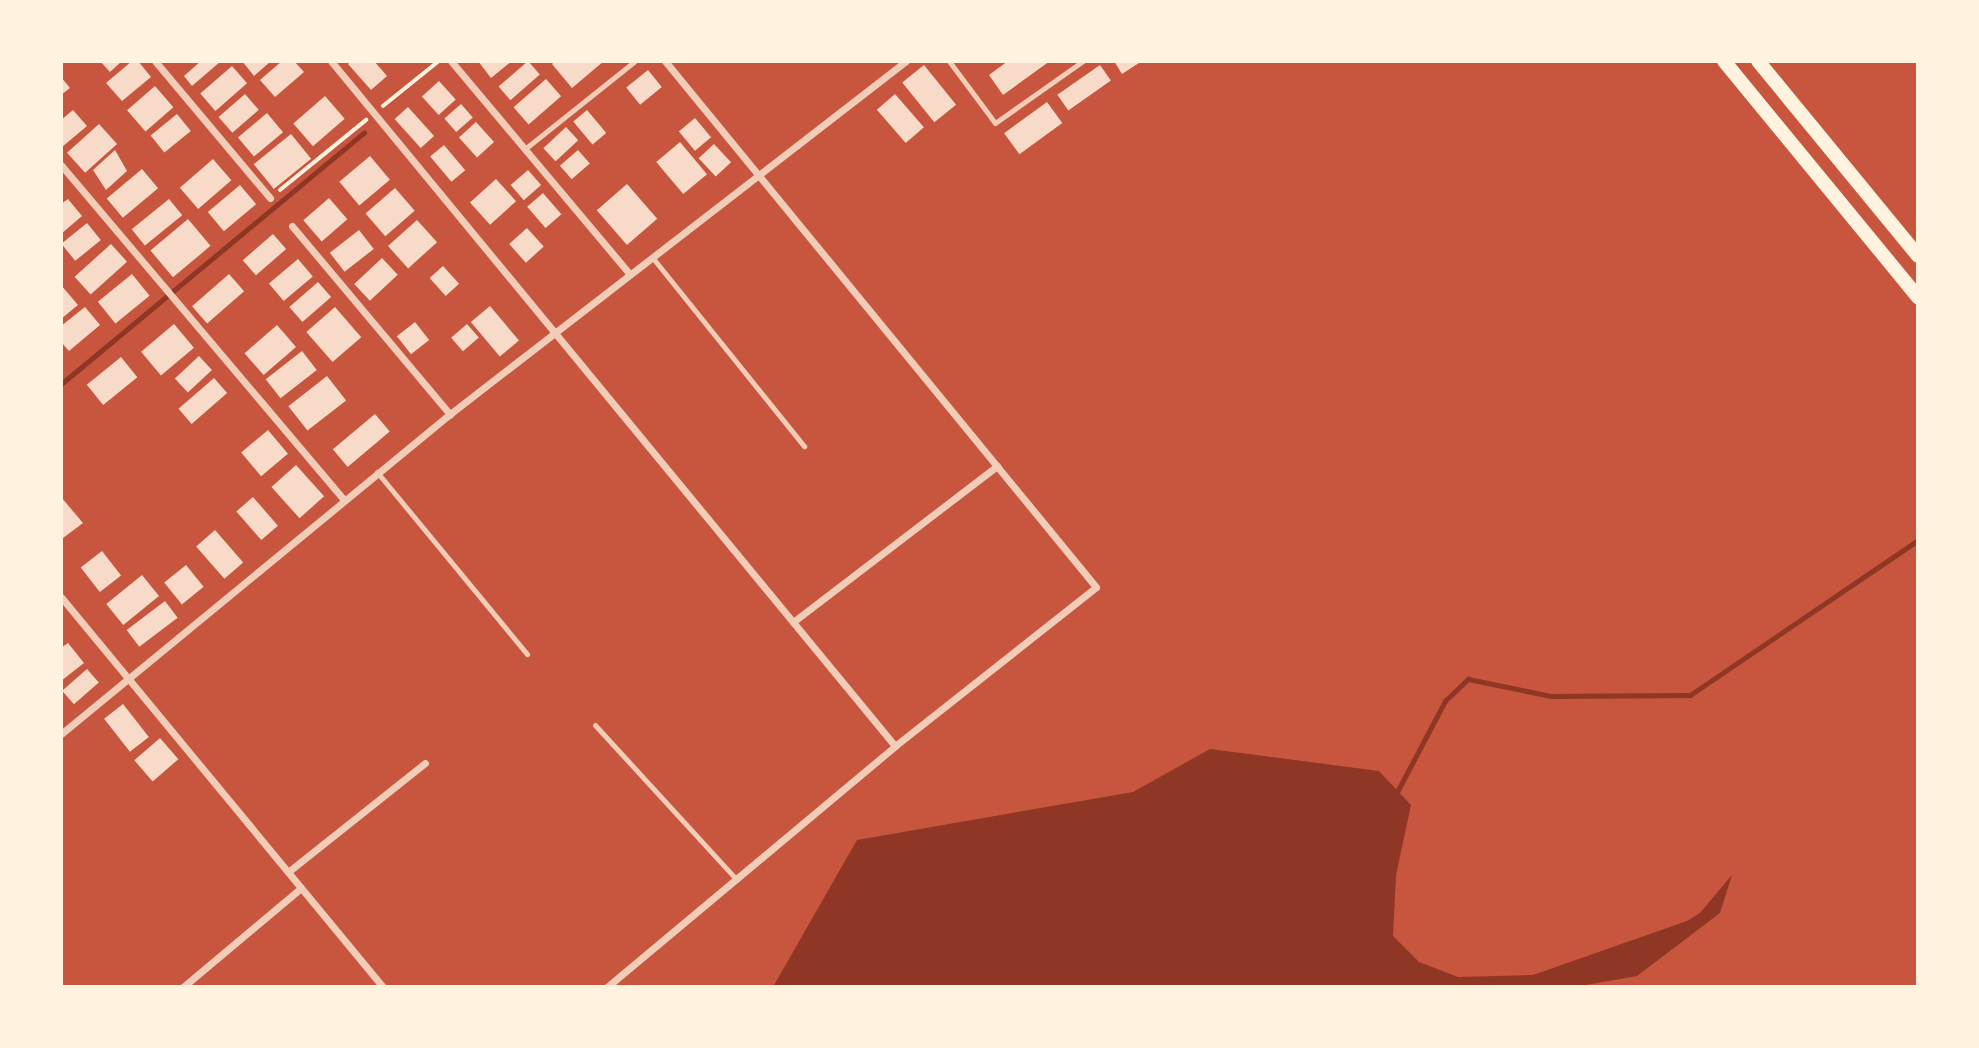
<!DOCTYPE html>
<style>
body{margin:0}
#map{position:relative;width:1979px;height:1048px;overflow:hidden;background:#c8553d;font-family:Inter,sans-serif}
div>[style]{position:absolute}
.water>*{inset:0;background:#8f3625}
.stream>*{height:5px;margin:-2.5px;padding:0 2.5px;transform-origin:2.5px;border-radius:2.5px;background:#8f3625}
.building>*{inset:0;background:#f7dbc8;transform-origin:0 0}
.path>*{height:3.5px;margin:-1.75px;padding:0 1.75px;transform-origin:1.75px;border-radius:1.75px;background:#fff3e0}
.service>*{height:5px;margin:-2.5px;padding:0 2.5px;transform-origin:2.5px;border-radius:2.5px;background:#f1ccb7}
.minor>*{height:7px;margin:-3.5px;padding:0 3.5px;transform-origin:3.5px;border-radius:3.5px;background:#f1ccb7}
.secondary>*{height:14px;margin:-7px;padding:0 7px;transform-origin:7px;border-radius:7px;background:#fff3e0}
span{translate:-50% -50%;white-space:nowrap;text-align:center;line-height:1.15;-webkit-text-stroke:5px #fff3e0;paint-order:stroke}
.frame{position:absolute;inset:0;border:63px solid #fff3e0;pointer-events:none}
</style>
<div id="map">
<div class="water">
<div style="clip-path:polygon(1210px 749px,1379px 771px,1411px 805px,1396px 875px,1393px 936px,1419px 962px,1458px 977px,1533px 975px,1687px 921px,1700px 913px,1732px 875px,1720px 913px,1637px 976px,1574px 987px,773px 987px,857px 840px,1133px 792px)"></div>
</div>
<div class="stream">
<div style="left:61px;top:384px;width:394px;rotate:-39.7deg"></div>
<div style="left:1398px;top:790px;width:101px;rotate:-62.2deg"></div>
<div style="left:1445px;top:701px;width:32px;rotate:-44deg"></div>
<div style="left:1468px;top:679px;width:85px;rotate:11.6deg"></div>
<div style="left:1551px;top:696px;width:139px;rotate:-0.4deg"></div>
<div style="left:1690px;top:695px;width:276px;rotate:-34.2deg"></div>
</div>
<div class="building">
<div style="clip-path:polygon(100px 61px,122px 61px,110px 72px)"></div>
<div style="clip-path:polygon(132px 61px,138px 61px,151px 77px,122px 101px,106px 83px)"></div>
<div style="clip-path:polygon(201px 61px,221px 61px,192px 86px,184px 76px)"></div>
<div style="clip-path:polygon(242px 61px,271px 61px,254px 76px)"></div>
<div style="clip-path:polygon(282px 61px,294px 61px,304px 72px,275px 97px,260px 80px)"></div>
<div style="clip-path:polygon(352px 61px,374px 61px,387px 76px,371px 90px,348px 64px)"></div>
<div style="clip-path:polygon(478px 61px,512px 61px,491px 78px)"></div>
<div style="left:528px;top:61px;width:18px;height:39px;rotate:49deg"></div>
<div style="clip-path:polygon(555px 61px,604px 61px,572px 88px,552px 64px)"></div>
<div style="clip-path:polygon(1008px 61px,1050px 61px,1003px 95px,989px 75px)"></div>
<div style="clip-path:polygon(1114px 61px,1142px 61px,1122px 74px)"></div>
<div style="left:924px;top:65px;width:51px;height:28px;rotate:51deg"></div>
<div style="left:1100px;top:65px;width:19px;height:52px;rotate:55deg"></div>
<div style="left:232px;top:66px;width:23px;height:42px;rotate:49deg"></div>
<div style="left:648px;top:70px;width:22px;height:28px;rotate:51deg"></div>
<div style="clip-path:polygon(61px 77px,70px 88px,61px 95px)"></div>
<div style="left:546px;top:79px;width:23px;height:43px;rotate:49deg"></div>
<div style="left:439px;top:81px;width:25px;height:23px;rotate:48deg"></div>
<div style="left:155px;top:86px;width:28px;height:37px;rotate:49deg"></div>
<div style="left:245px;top:94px;width:21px;height:35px;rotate:49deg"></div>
<div style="left:895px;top:94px;width:44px;height:24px;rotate:49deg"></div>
<div style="left:325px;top:96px;width:30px;height:42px;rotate:49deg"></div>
<div style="left:1047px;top:102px;width:26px;height:53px;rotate:54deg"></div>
<div style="left:461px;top:104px;width:18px;height:22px;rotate:49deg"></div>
<div style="left:408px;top:107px;width:39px;height:18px;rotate:48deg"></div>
<div style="clip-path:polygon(73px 110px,87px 126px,62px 147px,61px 120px)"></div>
<div style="left:587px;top:110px;width:30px;height:18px;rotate:50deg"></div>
<div style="left:267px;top:113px;width:25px;height:38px;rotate:50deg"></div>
<div style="left:177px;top:114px;width:22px;height:34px;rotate:51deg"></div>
<div style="left:695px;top:118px;width:25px;height:21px;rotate:50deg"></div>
<div style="left:476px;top:122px;width:27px;height:23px;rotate:48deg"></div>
<div style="left:99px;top:124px;width:27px;height:43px;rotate:48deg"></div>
<div style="left:566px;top:127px;width:18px;height:31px;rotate:47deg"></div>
<div style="left:291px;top:134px;width:32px;height:48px;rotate:51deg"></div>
<div style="left:680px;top:142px;width:42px;height:31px;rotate:50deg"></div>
<div style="left:714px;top:144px;width:25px;height:21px;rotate:47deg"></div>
<div style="left:444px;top:145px;width:33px;height:18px;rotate:50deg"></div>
<div style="clip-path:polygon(115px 150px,127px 171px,106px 190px,93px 170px)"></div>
<div style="left:578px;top:150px;width:18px;height:24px;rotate:49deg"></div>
<div style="left:370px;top:156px;width:31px;height:40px;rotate:50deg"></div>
<div style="left:213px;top:159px;width:28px;height:44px;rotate:49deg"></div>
<div style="left:142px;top:169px;width:25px;height:46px;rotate:50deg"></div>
<div style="left:528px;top:170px;width:20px;height:23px;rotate:49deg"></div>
<div style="left:496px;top:179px;width:30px;height:35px;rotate:48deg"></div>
<div style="left:627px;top:184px;width:46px;height:40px;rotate:49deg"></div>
<div style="left:240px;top:185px;width:25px;height:42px;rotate:50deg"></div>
<div style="left:395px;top:188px;width:30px;height:39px;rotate:49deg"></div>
<div style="left:543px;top:193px;width:28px;height:21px;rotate:49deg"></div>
<div style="left:329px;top:198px;width:28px;height:34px;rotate:49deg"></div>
<div style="clip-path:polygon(68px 199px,82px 216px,61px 234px,61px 204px)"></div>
<div style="left:169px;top:199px;width:21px;height:48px;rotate:51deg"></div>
<div style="left:188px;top:219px;width:35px;height:49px;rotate:50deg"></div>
<div style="left:417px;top:220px;width:30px;height:39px;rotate:48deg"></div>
<div style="left:87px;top:223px;width:22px;height:33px;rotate:51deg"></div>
<div style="left:527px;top:228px;width:25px;height:24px;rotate:48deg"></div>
<div style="left:359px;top:230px;width:24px;height:37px;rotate:52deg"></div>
<div style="left:273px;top:234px;width:20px;height:40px;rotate:49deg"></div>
<div style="left:111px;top:244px;width:24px;height:49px;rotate:48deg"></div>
<div style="left:382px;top:258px;width:23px;height:38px;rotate:47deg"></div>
<div style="left:298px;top:259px;width:23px;height:38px;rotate:50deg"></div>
<div style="left:443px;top:266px;width:24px;height:18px;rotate:48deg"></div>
<div style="left:132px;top:274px;width:28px;height:44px;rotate:51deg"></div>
<div style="left:229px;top:274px;width:23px;height:49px;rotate:49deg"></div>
<div style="left:318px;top:282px;width:20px;height:38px;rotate:49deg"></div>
<div style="clip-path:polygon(61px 285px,78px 305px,61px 319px)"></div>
<div style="left:490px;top:306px;width:45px;height:25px;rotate:50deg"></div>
<div style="clip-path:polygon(85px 307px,100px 325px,69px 351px,61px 342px,61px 326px)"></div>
<div style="left:335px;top:307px;width:40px;height:38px;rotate:49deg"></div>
<div style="left:415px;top:322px;width:23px;height:23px;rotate:52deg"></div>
<div style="left:174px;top:324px;width:31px;height:43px;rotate:50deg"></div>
<div style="left:467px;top:324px;width:18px;height:21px;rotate:49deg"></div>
<div style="left:277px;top:325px;width:29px;height:43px;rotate:49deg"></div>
<div style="left:302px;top:351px;width:24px;height:46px;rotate:52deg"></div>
<div style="left:199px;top:356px;width:19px;height:33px;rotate:47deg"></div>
<div style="left:121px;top:357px;width:26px;height:44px;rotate:51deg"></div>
<div style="left:327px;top:376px;width:31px;height:49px;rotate:52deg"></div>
<div style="left:214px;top:378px;width:20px;height:47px;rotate:49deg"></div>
<div style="left:375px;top:414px;width:23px;height:55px;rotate:50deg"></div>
<div style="left:268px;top:430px;width:31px;height:35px;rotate:50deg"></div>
<div style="left:296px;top:465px;width:42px;height:33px;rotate:48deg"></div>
<div style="clip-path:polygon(61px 497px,83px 523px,63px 538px,61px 536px)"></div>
<div style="left:253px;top:497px;width:38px;height:22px;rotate:49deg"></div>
<div style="left:215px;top:530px;width:43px;height:25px;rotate:49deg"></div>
<div style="left:102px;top:551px;width:31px;height:27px;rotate:52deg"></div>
<div style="left:186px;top:565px;width:28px;height:28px;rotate:51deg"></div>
<div style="left:142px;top:575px;width:27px;height:46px;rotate:51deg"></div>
<div style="left:165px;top:601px;width:21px;height:48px;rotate:53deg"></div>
<div style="clip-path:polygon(68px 643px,84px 663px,61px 681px,61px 648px)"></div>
<div style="left:87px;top:669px;width:18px;height:33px;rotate:49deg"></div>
<div style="left:123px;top:704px;width:42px;height:24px;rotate:52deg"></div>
<div style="left:160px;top:738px;width:28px;height:34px;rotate:49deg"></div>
</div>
<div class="path">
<div style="left:383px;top:106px;width:72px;rotate:-38.8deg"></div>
<div style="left:280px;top:190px;width:111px;rotate:-39.1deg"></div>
</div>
<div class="service">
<div style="left:949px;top:61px;width:77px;rotate:53.4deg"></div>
<div style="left:995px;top:123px;width:108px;rotate:-35.2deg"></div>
<div style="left:526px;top:148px;width:139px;rotate:-38.6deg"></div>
<div style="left:652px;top:257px;width:243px;rotate:51.2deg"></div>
<div style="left:377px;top:472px;width:236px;rotate:50.5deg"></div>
<div style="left:595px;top:725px;width:210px;rotate:47.5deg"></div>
</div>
<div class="minor">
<div style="left:155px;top:61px;width:179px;rotate:50deg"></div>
<div style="left:331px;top:61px;width:887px;rotate:50.53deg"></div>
<div style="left:451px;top:61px;width:277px;rotate:50deg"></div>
<div style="left:61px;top:165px;width:437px;rotate:49.8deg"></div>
<div style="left:292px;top:226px;width:246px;rotate:50deg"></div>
<div style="left:61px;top:597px;width:506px;rotate:50.46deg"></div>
<div style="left:793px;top:622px;width:257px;rotate:-37.4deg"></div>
<div style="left:61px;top:734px;width:504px;rotate:-39.44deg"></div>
<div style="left:450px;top:414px;width:577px;rotate:-37.74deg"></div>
<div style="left:288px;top:872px;width:175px;rotate:-38.5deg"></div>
<div style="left:183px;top:987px;width:154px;rotate:-40deg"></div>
<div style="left:607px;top:987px;width:376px;rotate:-39.9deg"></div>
<div style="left:895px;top:746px;width:256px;rotate:-38.3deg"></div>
<div style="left:1096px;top:587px;width:680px;rotate:-129.33deg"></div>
</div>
<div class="secondary">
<div style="left:1724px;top:61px;width:306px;rotate:50.6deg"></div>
<div style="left:1758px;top:61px;width:252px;rotate:50.6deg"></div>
</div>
<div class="frame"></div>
</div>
